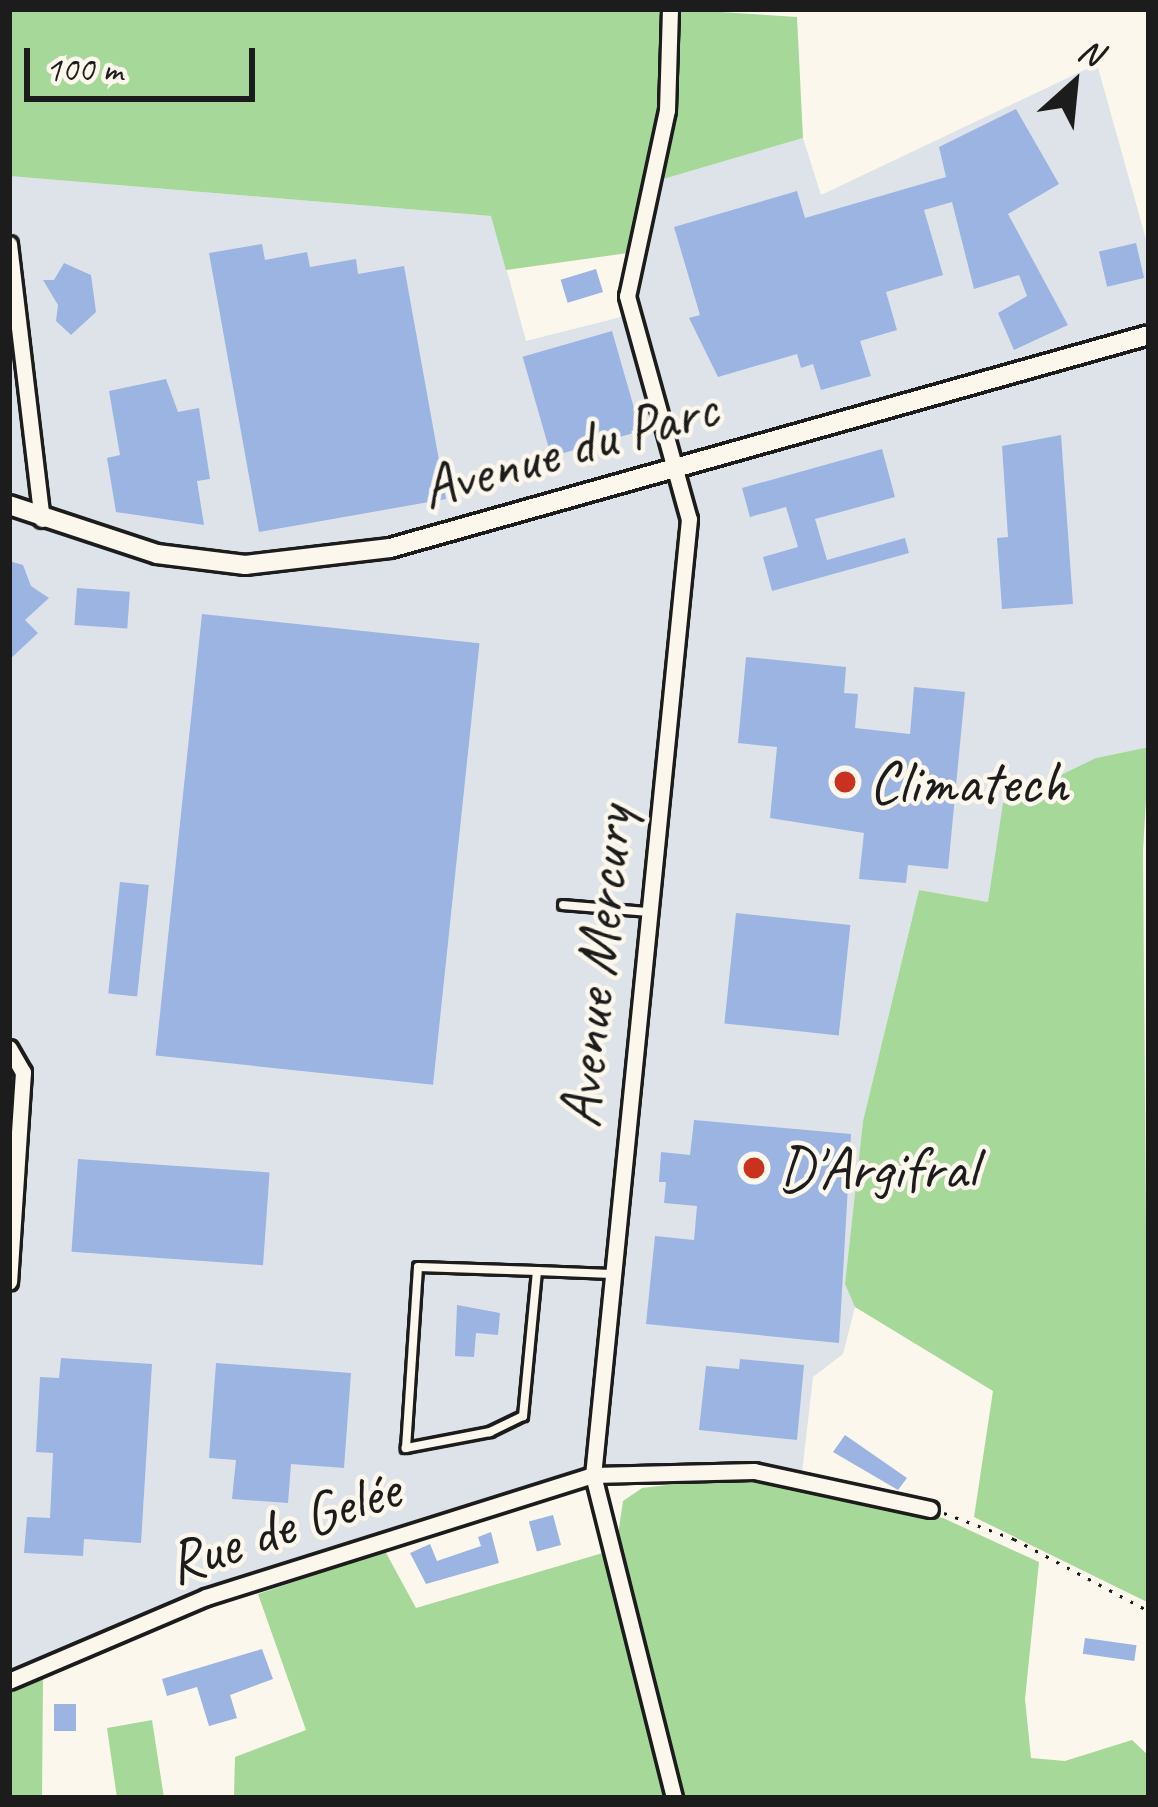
<!DOCTYPE html>
<meta charset="utf-8">
<style>
body{margin:0}
#map{position:relative;width:1158px;height:1807px;overflow:hidden;background:#fbf7ec;font-family:Caveat,sans-serif}
div>[style]{position:absolute}
.built>*{inset:0;background:#dee3e9}
.green>*{inset:0;background:#a6d899}
.building>*{inset:0;background:#9cb4e1;transform-origin:0 0}
.path>*{height:3px;margin-top:-1.5px;transform-origin:0;background:repeating-linear-gradient(90deg,#1c1c1c 0 3px,transparent 0 12px)}
.roads{filter:drop-shadow(3px 0 #1c1c1c) drop-shadow(-3px 0 #1c1c1c) drop-shadow(0 3px #1c1c1c) drop-shadow(0 -3px #1c1c1c)}
.service>*{height:8px;margin:-4px;padding:0 4px;transform-origin:4px;border-radius:4px;background:#fbf7ec}
.minor>*{height:15px;margin:-7.5px;padding:0 7.5px;transform-origin:7.5px;border-radius:7.5px;background:#fbf7ec}
.tertiary>*{height:18px;margin:-9px;padding:0 9px;transform-origin:9px;border-radius:9px;background:#fbf7ec}
.dots>*{width:33px;height:33px;translate:-50% -50%;box-sizing:border-box;border:6px solid #fbf7ec;border-radius:50%}
span{translate:-50% -50%;white-space:nowrap;text-align:center;line-height:1.15;-webkit-text-stroke:9px #fbf7ec;paint-order:stroke}
.street-label{font-size:60px;color:#1c1c1c}
.poi-label{font-size:60px;color:#1c1c1c}
.left{translate:0 -50%;text-align:left}
.frame{position:absolute;inset:0;border:12px solid #1c1c1c;pointer-events:none}
.north{position:absolute;left:1014px;top:24px;width:120px;height:120px;-webkit-text-stroke:9px #fbf7ec;paint-order:stroke;rotate:27deg;font-size:33px;font-weight:700;line-height:48px;text-align:center;color:#1c1c1c}
.north::after{content:'';display:block;margin:auto;width:42px;height:54px;background:#1c1c1c;clip-path:polygon(50% 0,100% 100%,50% 72%,0 100%)}
.scale{position:absolute;left:24px;top:48px;width:231px;height:54px;box-sizing:border-box;border:6px solid #1c1c1c;border-top:0;padding-left:15px;font-size:36px;line-height:42px;white-space:nowrap;color:#1c1c1c;-webkit-text-stroke:9px #fbf7ec;paint-order:stroke}
</style>
<div id="map">
<div class="built">
<div style="clip-path:polygon(1097px 64px,1149px 250px,1149px 747px,1096px 758px,988px 902px,919px 890px,863px 1121px,845px 1284px,855px 1307px,843px 1354px,813px 1377px,802px 1473px,590px 1465px,200px 1591px,9px 1675px,9px 176px,492px 216px,526px 341px,625px 316px,653px 182px,803px 138px,821px 195px)"></div>
</div>
<div class="green">
<div style="clip-path:polygon(9px 9px,669px 9px,664px 129px,628px 253px,506px 270px,491px 216px,9px 176px)"></div>
<div style="clip-path:polygon(674px 9px,797px 17px,803px 138px,653px 182px,677px 110px)"></div>
<div style="clip-path:polygon(1149px 747px,1143px 851px,1149px 1603px,974px 1517px,993px 1391px,855px 1307px,845px 1284px,863px 1121px,919px 890px,988px 902px,1003px 803px,1096px 758px)"></div>
<div style="clip-path:polygon(710px 1480px,766px 1483px,943px 1518px,1039px 1562px,1025px 1699px,1031px 1758px,1065px 1761px,1132px 1740px,1149px 1756px,1149px 1798px,681px 1798px,618px 1535px,623px 1501px,642px 1488px)"></div>
<div style="clip-path:polygon(385px 1551px,416px 1608px,606px 1552px,669px 1798px,117px 1798px,107px 1728px,152px 1720px,164px 1798px,234px 1795px,235px 1757px,306px 1730px,258px 1594px)"></div>
<div style="clip-path:polygon(43px 1678px,42px 1798px,9px 1798px,9px 1694px)"></div>
</div>
<div class="building">
<div style="clip-path:polygon(1016px 109px,1059px 184px,1008px 214px,1068px 325px,1014px 350px,998px 313px,1027px 296px,1019px 275px,974px 289px,952px 202px,924px 210px,943px 275px,886px 292px,897px 330px,860px 341px,871px 376px,821px 390px,813px 364px,801px 368px,797px 354px,718px 377px,689px 318px,700px 315px,674px 227px,797px 191px,805px 218px,946px 177px,939px 147px)"></div>
<div style="left:1136px;top:243px;width:36px;height:38px;rotate:77deg"></div>
<div style="clip-path:polygon(262px 244px,265px 260px,307px 252px,310px 267px,356px 259px,358px 274px,404px 266px,446px 499px,259px 532px,209px 253px)"></div>
<div style="clip-path:polygon(64px 263px,91px 275px,96px 312px,71px 335px,56px 321px,58px 305px,43px 280px,54px 280px)"></div>
<div style="left:596px;top:269px;width:24px;height:37px;rotate:73deg"></div>
<div style="left:612px;top:331px;width:104px;height:93px;rotate:74deg"></div>
<div style="clip-path:polygon(166px 379px,178px 412px,199px 408px,210px 479px,197px 481px,204px 525px,116px 512px,107px 458px,120px 455px,109px 391px)"></div>
<div style="clip-path:polygon(1061px 435px,1073px 604px,1002px 609px,997px 538px,1008px 537px,1002px 446px)"></div>
<div style="clip-path:polygon(882px 449px,895px 497px,815px 519px,827px 560px,905px 538px,909px 553px,772px 591px,763px 557px,798px 547px,786px 507px,750px 517px,742px 488px)"></div>
<div style="clip-path:polygon(9px 561px,23px 565px,31px 586px,49px 598px,25px 620px,38px 633px,9px 660px)"></div>
<div style="left:77px;top:588px;width:53px;height:37px;rotate:4deg"></div>
<div style="left:202px;top:614px;width:279px;height:444px;rotate:6deg"></div>
<div style="clip-path:polygon(746px 657px,846px 667px,844px 693px,858px 694px,855px 728px,910px 734px,914px 687px,965px 692px,948px 869px,908px 865px,906px 883px,859px 879px,864px 833px,770px 818px,777px 747px,738px 743px)"></div>
<div style="left:120px;top:882px;width:29px;height:112px;rotate:6deg"></div>
<div style="left:736px;top:913px;width:115px;height:111px;rotate:6deg"></div>
<div style="clip-path:polygon(694px 1120px,851px 1134px,839px 1343px,646px 1324px,655px 1236px,694px 1240px,697px 1206px,664px 1203px,666px 1182px,659px 1182px,661px 1152px,690px 1155px)"></div>
<div style="left:78px;top:1159px;width:192px;height:93px;rotate:4deg"></div>
<div style="clip-path:polygon(457px 1305px,500px 1313px,498px 1335px,476px 1333px,474px 1357px,455px 1356px)"></div>
<div style="clip-path:polygon(61px 1358px,152px 1364px,141px 1543px,84px 1539px,83px 1556px,24px 1553px,27px 1517px,50px 1518px,53px 1453px,36px 1452px,40px 1377px,59px 1378px)"></div>
<div style="clip-path:polygon(740px 1359px,804px 1365px,797px 1440px,699px 1430px,706px 1366px,739px 1369px)"></div>
<div style="clip-path:polygon(216px 1363px,351px 1373px,344px 1468px,291px 1464px,288px 1503px,232px 1499px,236px 1460px,209px 1458px)"></div>
<div style="clip-path:polygon(845px 1435px,907px 1478px,898px 1490px,833px 1452px)"></div>
<div style="left:553px;top:1515px;width:31px;height:25px;rotate:75deg"></div>
<div style="clip-path:polygon(491px 1532px,499px 1563px,426px 1584px,410px 1553px,430px 1544px,437px 1561px,481px 1546px,478px 1537px)"></div>
<div style="left:1085px;top:1638px;width:52px;height:16px;rotate:8deg"></div>
<div style="clip-path:polygon(262px 1649px,273px 1679px,230px 1695px,237px 1718px,209px 1726px,197px 1687px,167px 1696px,162px 1679px)"></div>
<div style="left:54px;top:1704px;width:22px;height:27px"></div>
</div>
<div class="path">
<div style="left:944px;top:1513px;width:75px;rotate:20.4deg"></div>
<div style="left:1014px;top:1539px;width:153px;rotate:28.1deg"></div>
</div>
<div class="roads">
<div class="service">
<div style="left:563px;top:905px;width:86px;rotate:4.7deg"></div>
<div style="left:537px;top:1271px;width:146px;rotate:95.5deg"></div>
<div style="left:523px;top:1416px;width:37px;rotate:154deg"></div>
<div style="left:490px;top:1432px;width:86px;rotate:169.2deg"></div>
<div style="left:406px;top:1448px;width:181px;rotate:-86.2deg"></div>
<div style="left:418px;top:1267px;width:119px;rotate:1.9deg"></div>
<div style="left:537px;top:1271px;width:74px;rotate:2.3deg"></div>
</div>
<div class="minor">
<div style="left:670px;top:9px;width:101px;rotate:91.7deg"></div>
<div style="left:667px;top:110px;width:190px;rotate:102.1deg"></div>
<div style="left:627px;top:296px;width:231px;rotate:74.5deg"></div>
<div style="left:689px;top:519px;width:961px;rotate:95.73deg"></div>
<div style="left:593px;top:1475px;width:333px;rotate:75.9deg"></div>
<div style="left:9px;top:244px;width:277px;rotate:83.2deg"></div>
<div style="left:9px;top:1048px;width:28px;rotate:60deg"></div>
<div style="left:23px;top:1072px;width:210px;rotate:93.8deg"></div>
<div style="left:9px;top:1681px;width:214px;rotate:-23.1deg"></div>
<div style="left:206px;top:1597px;width:406px;rotate:-17.5deg"></div>
<div style="left:593px;top:1475px;width:161px;rotate:-1.4deg"></div>
<div style="left:754px;top:1471px;width:180px;rotate:12.2deg"></div>
</div>
<div class="tertiary">
<div style="left:9px;top:505px;width:156px;rotate:18.3deg"></div>
<div style="left:157px;top:554px;width:89px;rotate:7.1deg"></div>
<div style="left:245px;top:565px;width:146px;rotate:-6.7deg"></div>
<div style="left:390px;top:548px;width:788px;rotate:-15.68deg"></div>
</div>
</div>
<div class="dots">
<div style="left:845px;top:782px;background:#c8321e"></div>
<div style="left:754px;top:1168px;background:#c8321e"></div>
</div>
<div class="street-label">
<span style="left:569px;top:448px;rotate:-16deg">Avenue du Parc</span>
<span style="left:596px;top:967px;rotate:-84deg">Avenue Mercury</span>
<span style="left:283px;top:1526px;rotate:-19deg">Rue de Gelée</span>
</div>
<div class="poi-label">
<span class="left" style="left:869px;top:782px">Climatech</span>
<span class="left" style="left:778px;top:1168px">D'Argifral</span>
</div>
<div class="frame"></div>
<div class="north">N</div>
<div class="scale">100 m</div>
</div>
